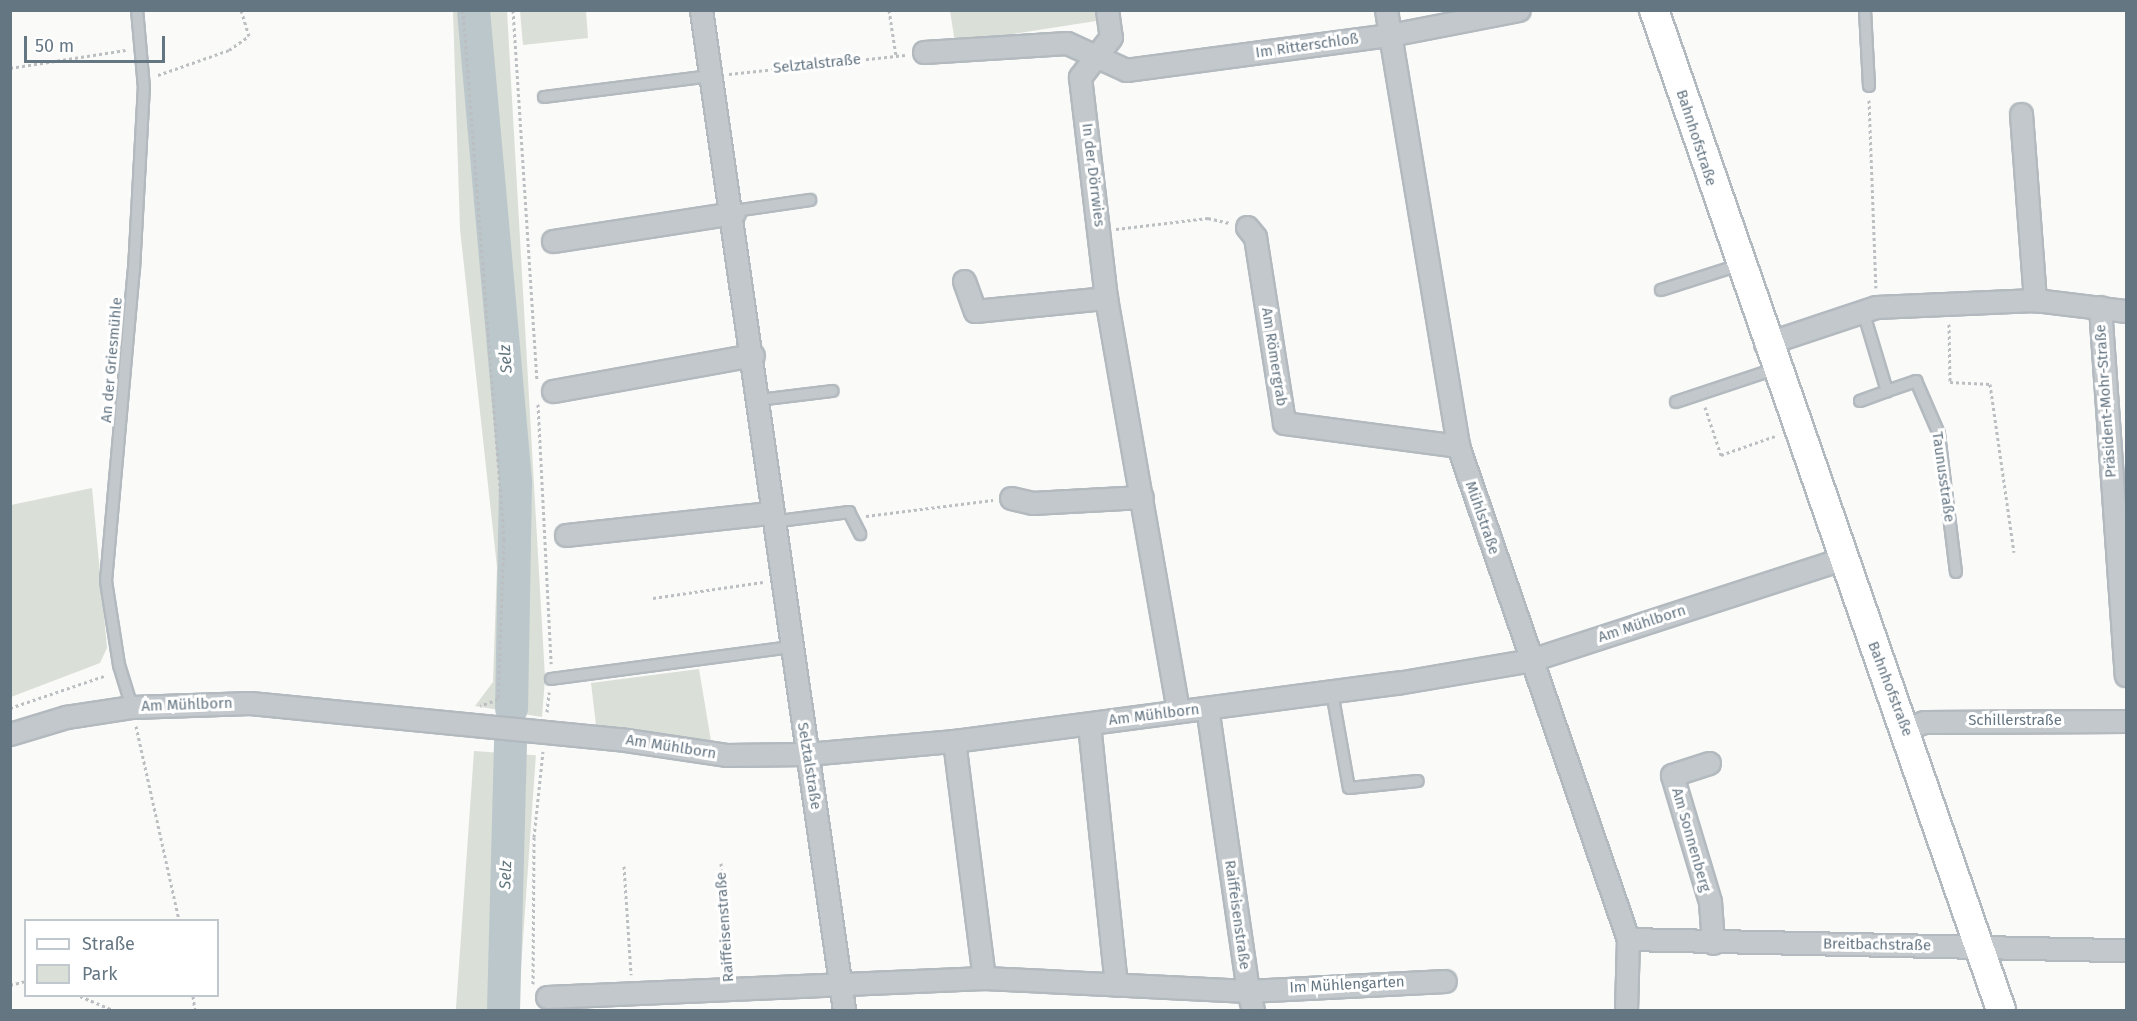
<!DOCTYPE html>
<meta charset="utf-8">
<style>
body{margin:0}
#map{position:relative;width:2137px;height:1021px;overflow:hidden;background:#fafaf8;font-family:"Fira Sans",sans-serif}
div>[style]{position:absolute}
.green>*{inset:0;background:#dadfd7;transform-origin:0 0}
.river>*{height:33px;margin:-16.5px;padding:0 16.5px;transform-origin:16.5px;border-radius:16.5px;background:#bbc7cb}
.path>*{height:3px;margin-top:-1.5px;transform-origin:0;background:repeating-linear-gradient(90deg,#bbbfc2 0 3px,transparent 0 6px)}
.roads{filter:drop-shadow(2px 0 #b3babf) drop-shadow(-2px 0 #b3babf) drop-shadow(0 2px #b3babf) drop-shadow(0 -2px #b3babf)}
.lane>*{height:10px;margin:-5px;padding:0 5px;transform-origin:5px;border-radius:5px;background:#c3c8cc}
.street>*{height:21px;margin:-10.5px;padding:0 10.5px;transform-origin:10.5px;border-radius:10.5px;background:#c3c8cc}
.secondary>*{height:28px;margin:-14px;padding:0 14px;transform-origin:14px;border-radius:14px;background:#fff}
span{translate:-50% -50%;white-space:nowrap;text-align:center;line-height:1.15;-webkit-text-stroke:6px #fff;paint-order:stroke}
.street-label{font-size:15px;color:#657683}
.water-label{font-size:16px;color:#60757c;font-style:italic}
.frame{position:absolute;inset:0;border:12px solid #657683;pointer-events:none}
.legend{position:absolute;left:24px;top:919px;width:195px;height:78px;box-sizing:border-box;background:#fff;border:2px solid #c1c8cd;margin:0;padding:8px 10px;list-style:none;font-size:18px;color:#657683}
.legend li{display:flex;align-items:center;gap:12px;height:30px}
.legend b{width:30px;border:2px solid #c1c8cd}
.scale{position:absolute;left:24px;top:36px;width:141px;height:27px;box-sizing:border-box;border:3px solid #657683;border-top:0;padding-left:8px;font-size:18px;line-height:21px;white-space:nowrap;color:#657683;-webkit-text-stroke:4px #fff;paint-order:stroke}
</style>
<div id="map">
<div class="green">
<div style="clip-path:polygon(453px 11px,507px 11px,545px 678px,542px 717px,475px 706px,493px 682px,497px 567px,460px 229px)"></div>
<div style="clip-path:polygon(520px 11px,586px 11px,588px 38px,523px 45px)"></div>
<div style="clip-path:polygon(950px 11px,1095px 11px,1096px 21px,955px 43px)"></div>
<div style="clip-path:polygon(92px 488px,107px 648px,100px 663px,11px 697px,11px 505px)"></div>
<div style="clip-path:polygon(699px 669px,711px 741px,596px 725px,591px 683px)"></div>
<div style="left:474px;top:751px;width:62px;height:259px;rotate:4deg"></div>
</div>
<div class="river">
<div style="left:473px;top:10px;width:474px;rotate:84.9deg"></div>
<div style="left:515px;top:482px;width:226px;rotate:91deg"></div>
<div style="left:503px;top:1010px;width:270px;rotate:-88.5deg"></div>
</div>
<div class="path">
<div style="left:463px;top:10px;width:531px;rotate:85.57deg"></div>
<div style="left:504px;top:539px;width:160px;rotate:92.1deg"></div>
<div style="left:498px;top:699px;width:19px;rotate:159deg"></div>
<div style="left:513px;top:10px;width:371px;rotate:86.3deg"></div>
<div style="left:889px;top:10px;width:47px;rotate:81.3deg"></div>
<div style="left:10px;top:68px;width:117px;rotate:-8.8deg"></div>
<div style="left:729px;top:74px;width:177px;rotate:-6.2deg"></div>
<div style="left:158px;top:75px;width:75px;rotate:-19.4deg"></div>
<div style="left:229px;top:50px;width:24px;rotate:-35deg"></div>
<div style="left:249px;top:36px;width:27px;rotate:-107deg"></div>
<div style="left:1869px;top:100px;width:188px;rotate:87.9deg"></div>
<div style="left:1116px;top:229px;width:93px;rotate:-6.8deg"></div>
<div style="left:1208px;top:218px;width:22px;rotate:13deg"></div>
<div style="left:1949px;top:324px;width:58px;rotate:89deg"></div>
<div style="left:1950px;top:382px;width:40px;rotate:2.9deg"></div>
<div style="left:1990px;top:384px;width:170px;rotate:81.9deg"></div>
<div style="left:538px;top:404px;width:260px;rotate:87.1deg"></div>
<div style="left:1705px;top:407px;width:51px;rotate:71.6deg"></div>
<div style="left:1721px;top:455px;width:60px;rotate:-19.3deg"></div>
<div style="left:866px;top:516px;width:128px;rotate:-7.2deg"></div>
<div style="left:653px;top:598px;width:111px;rotate:-8.3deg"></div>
<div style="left:10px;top:708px;width:102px;rotate:-18.8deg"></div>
<div style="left:547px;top:712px;width:20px;rotate:-84deg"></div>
<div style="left:136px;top:726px;width:199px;rotate:77.5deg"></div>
<div style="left:721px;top:863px;width:106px;rotate:86.2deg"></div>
<div style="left:624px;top:866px;width:109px;rotate:86.3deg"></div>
<div style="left:533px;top:984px;width:147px;rotate:-89.6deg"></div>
<div style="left:534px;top:837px;width:86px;rotate:-84deg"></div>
<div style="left:10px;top:985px;width:16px;rotate:-14deg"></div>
<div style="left:80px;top:996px;width:36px;rotate:23deg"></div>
<div style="left:193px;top:996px;width:14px;rotate:82deg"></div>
</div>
<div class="roads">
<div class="lane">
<div style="left:1865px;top:10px;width:76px;rotate:87deg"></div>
<div style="left:544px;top:97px;width:167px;rotate:-7.2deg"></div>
<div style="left:734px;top:211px;width:77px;rotate:-8.2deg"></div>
<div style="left:1661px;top:290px;width:82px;rotate:-17.8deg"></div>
<div style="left:1863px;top:311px;width:84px;rotate:73.3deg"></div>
<div style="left:1887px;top:391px;width:31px;rotate:-19deg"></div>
<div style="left:1916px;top:381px;width:58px;rotate:66.5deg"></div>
<div style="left:1939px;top:434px;width:139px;rotate:83deg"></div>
<div style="left:758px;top:400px;width:75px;rotate:-6.9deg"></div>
<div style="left:1860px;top:401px;width:29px;rotate:-20deg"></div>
<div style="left:1676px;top:402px;width:104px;rotate:-18.4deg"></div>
<div style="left:771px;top:522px;width:79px;rotate:-7.3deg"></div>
<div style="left:849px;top:512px;width:25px;rotate:63deg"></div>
<div style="left:551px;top:679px;width:241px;rotate:-7.6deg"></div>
<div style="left:1332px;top:692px;width:97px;rotate:80deg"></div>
<div style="left:1349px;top:788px;width:69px;rotate:-5.8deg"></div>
<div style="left:132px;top:707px;width:44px;rotate:-107.2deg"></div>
<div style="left:119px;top:665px;width:85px;rotate:-98.8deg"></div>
<div style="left:106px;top:581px;width:312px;rotate:-84.9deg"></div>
<div style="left:134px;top:270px;width:182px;rotate:-86.9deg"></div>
<div style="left:144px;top:88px;width:78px;rotate:-95.1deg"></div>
</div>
<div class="street">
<div style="left:701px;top:10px;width:1010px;rotate:81.86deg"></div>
<div style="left:1107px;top:10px;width:27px;rotate:82deg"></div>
<div style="left:1111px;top:37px;width:51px;rotate:127.8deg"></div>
<div style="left:1080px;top:77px;width:223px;rotate:83.3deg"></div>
<div style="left:1106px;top:298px;width:418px;rotate:80.1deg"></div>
<div style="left:1386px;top:10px;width:442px;rotate:80.6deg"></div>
<div style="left:1458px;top:446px;width:521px;rotate:70.97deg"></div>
<div style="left:1628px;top:939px;width:71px;rotate:91.6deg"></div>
<div style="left:924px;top:52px;width:143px;rotate:-3.6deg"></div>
<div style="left:1067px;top:43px;width:65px;rotate:24.6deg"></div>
<div style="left:1126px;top:70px;width:266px;rotate:-7.6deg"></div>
<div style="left:1390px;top:35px;width:131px;rotate:-11deg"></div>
<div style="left:2021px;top:114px;width:187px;rotate:85.7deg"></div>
<div style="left:1247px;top:227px;width:13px;rotate:51deg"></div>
<div style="left:1255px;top:237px;width:188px;rotate:81.1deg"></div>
<div style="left:1284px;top:423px;width:176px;rotate:7.5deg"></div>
<div style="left:553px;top:241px;width:183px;rotate:-8.8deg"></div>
<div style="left:964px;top:281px;width:32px;rotate:70deg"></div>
<div style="left:975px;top:311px;width:132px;rotate:-5.7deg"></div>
<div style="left:2100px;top:307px;width:369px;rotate:86deg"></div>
<div style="left:1765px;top:344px;width:117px;rotate:-18.4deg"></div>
<div style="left:1876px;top:307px;width:159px;rotate:-2.5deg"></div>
<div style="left:2035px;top:300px;width:92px;rotate:6.9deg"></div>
<div style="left:553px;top:391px;width:203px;rotate:-10.2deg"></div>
<div style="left:1011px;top:498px;width:22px;rotate:13deg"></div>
<div style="left:1032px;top:503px;width:110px;rotate:-3.1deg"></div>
<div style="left:566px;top:535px;width:204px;rotate:-6.2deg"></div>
<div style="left:1089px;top:724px;width:262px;rotate:84.1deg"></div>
<div style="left:1905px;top:729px;width:20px;rotate:-20deg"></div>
<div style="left:1924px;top:722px;width:202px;rotate:-0.3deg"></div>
<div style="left:10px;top:734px;width:59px;rotate:-16.9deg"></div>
<div style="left:66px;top:717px;width:67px;rotate:-8.6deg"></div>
<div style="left:132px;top:707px;width:118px;rotate:-1.9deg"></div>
<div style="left:250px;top:703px;width:371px;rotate:5.6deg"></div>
<div style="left:619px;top:739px;width:108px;rotate:8.5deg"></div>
<div style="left:726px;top:755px;width:81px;rotate:-0.7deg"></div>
<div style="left:807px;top:754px;width:148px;rotate:-5.1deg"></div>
<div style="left:954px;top:741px;width:447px;rotate:-7.5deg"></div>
<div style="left:1397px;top:683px;width:136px;rotate:-9.7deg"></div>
<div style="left:1531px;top:660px;width:326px;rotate:-18deg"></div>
<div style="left:954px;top:741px;width:239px;rotate:82.8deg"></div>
<div style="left:1709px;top:763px;width:39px;rotate:162deg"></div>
<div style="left:1672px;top:775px;width:133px;rotate:73.3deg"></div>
<div style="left:1710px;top:902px;width:41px;rotate:85.8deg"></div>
<div style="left:1628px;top:939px;width:498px;rotate:1.3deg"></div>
<div style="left:547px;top:997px;width:437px;rotate:-2.5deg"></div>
<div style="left:984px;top:978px;width:264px;rotate:2.8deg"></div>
<div style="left:1248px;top:991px;width:286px;rotate:-98.2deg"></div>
<div style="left:1253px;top:1010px;width:20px;rotate:-105deg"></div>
<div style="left:1248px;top:991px;width:197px;rotate:-2.9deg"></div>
</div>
<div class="secondary">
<div style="left:1654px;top:10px;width:1058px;rotate:70.86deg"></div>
</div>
</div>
<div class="street-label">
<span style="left:1307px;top:46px;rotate:-8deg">Im Ritterschloß</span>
<span style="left:817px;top:64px;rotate:-6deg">Selztalstraße</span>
<span style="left:1696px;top:138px;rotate:72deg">Bahnhofstraße</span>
<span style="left:1093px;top:175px;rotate:83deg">In der Dörrwies</span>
<span style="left:1274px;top:357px;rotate:81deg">Am Römergrab</span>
<span style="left:112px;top:360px;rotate:-85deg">An der Griesmühle</span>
<span style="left:2106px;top:401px;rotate:-94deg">Präsident-Mohr-Straße</span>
<span style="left:1943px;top:477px;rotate:82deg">Taunusstraße</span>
<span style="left:1482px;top:518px;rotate:71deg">Mühlstraße</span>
<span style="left:1642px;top:624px;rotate:-18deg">Am Mühlborn</span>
<span style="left:1890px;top:689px;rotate:69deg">Bahnhofstraße</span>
<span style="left:187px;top:705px;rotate:-2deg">Am Mühlborn</span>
<span style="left:1154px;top:715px;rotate:-7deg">Am Mühlborn</span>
<span style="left:2015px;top:721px">Schillerstraße</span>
<span style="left:671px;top:747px;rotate:9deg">Am Mühlborn</span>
<span style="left:809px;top:766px;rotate:81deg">Selztalstraße</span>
<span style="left:1691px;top:840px;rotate:74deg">Am Sonnenberg</span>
<span style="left:1237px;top:915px;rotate:82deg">Raiffeisenstraße</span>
<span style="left:725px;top:927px;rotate:-94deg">Raiffeisenstraße</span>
<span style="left:1877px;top:945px;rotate:1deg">Breitbachstraße</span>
<span style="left:1347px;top:985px;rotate:-3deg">Im Mühlengarten</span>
</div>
<div class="water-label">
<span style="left:506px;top:359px;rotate:-94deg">Selz</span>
<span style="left:506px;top:875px;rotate:-88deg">Selz</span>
</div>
<div class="frame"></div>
<ul class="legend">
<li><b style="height:8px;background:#fff"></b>Straße</li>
<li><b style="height:16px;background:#dadfd7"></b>Park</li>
</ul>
<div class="scale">50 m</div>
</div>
